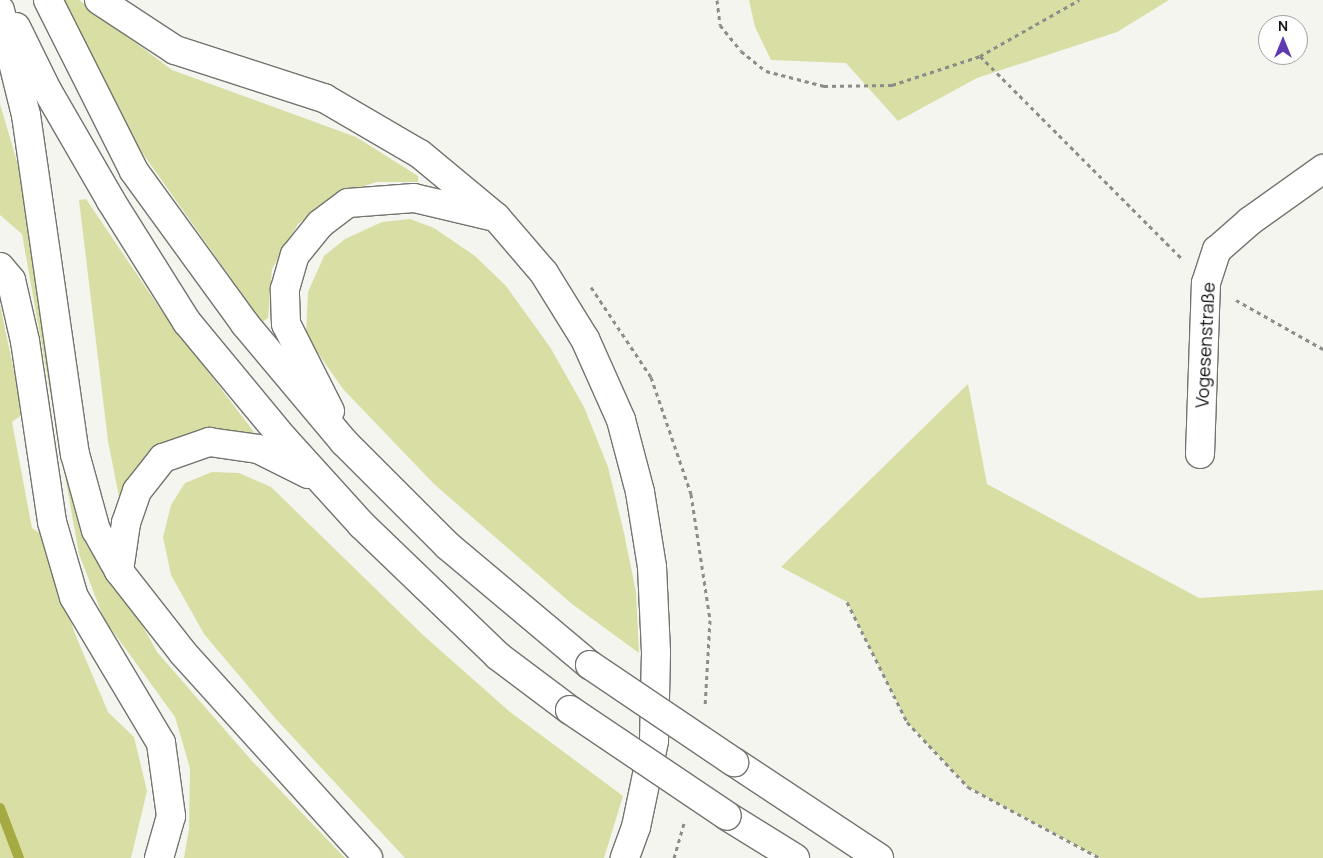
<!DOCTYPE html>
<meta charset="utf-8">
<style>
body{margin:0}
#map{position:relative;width:1323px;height:858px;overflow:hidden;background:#f4f5ef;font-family:Manrope,sans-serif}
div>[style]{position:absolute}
.green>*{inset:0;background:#d9dea4}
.stream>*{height:10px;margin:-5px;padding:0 5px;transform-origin:5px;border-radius:5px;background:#a5aa43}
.path>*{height:3px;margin-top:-1.5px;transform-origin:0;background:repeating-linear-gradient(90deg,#8c8d88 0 4px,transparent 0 8px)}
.roads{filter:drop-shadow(1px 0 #73746f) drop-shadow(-1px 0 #73746f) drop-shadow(0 1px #73746f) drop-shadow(0 -1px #73746f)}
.minor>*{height:28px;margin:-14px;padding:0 14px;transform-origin:14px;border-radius:14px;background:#fff}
.highway>*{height:28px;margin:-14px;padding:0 14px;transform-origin:14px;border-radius:14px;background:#fff}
.bridges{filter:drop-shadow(1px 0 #73746f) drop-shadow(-1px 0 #73746f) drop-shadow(0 1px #73746f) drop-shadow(0 -1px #73746f)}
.highway-bridge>*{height:28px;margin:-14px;padding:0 14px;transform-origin:14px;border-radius:14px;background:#fff}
span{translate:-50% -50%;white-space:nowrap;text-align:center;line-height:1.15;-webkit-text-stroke:4.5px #fff;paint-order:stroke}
.street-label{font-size:18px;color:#161614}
.north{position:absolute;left:1258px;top:15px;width:50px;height:50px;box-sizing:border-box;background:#fff;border:1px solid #a2a2a1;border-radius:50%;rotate:0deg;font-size:14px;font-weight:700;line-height:20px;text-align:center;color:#161614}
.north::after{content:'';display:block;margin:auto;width:18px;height:22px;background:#5e39b1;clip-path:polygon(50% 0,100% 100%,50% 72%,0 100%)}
</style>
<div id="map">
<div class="green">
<div style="clip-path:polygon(63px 0,79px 0,172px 70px,356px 137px,418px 176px,418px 182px,377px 182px,343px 192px,298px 224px,272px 269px,268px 318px,262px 322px,136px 144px)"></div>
<div style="clip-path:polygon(749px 0,1169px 0,1117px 32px,977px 78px,898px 121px,846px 63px,771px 60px,755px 27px)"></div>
<div style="clip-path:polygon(0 104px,40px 240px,101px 550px,157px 652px,252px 761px,345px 858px,184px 858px,189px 829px,190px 768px,175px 717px,104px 619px,79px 554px,22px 234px,0 215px)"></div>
<div style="clip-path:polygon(86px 199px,161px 310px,260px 440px,215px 433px,121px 507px,108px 441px,79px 200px)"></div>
<div style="clip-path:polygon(410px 219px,434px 228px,475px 256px,506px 286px,550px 347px,584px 407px,608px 467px,624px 533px,636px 592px,639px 653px,572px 604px,434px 484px,343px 389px,306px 336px,308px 292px,324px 256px,345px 239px,382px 222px)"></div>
<div style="clip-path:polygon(0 305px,23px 414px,12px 422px,32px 528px,41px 534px,75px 634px,108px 712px,134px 737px,147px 791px,131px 858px,0 858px)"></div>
<div style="clip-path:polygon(968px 384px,987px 484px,1199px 598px,1323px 590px,1323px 858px,1100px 858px,968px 787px,907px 722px,847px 602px,781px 567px)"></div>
<div style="clip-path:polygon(212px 472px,239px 473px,271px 487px,423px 635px,510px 712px,623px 796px,604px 858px,405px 858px,275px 718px,204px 634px,171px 575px,163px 537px,171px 505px,185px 483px)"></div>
</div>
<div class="stream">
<div style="left:0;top:808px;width:53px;rotate:69.2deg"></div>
</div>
<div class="path">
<div style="left:717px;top:0;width:25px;rotate:83deg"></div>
<div style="left:720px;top:25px;width:33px;rotate:51deg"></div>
<div style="left:741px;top:51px;width:32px;rotate:39deg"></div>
<div style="left:766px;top:71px;width:60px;rotate:14.5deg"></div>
<div style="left:824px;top:86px;width:68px;rotate:-0.8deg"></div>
<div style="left:892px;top:85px;width:93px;rotate:-18.2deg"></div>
<div style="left:980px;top:56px;width:114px;rotate:-29.5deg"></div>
<div style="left:980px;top:56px;width:286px;rotate:45.1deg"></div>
<div style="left:591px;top:287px;width:108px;rotate:56.3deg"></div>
<div style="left:651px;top:377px;width:124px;rotate:71.1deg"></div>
<div style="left:691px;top:494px;width:127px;rotate:81.4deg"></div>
<div style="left:710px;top:620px;width:86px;rotate:93.3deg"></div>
<div style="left:1236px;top:300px;width:100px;rotate:29.4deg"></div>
<div style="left:847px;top:602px;width:134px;rotate:63.4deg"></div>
<div style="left:907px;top:722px;width:89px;rotate:46.8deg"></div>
<div style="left:968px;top:787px;width:150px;rotate:28.3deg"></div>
<div style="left:674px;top:858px;width:36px;rotate:-74deg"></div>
</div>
<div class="roads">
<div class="minor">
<div style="left:0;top:267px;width:17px;rotate:50deg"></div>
<div style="left:11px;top:280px;width:63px;rotate:77.1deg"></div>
<div style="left:25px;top:341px;width:183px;rotate:81.5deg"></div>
<div style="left:52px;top:522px;width:78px;rotate:73.7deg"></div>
<div style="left:74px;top:597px;width:170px;rotate:59.2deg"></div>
<div style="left:161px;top:743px;width:74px;rotate:82.2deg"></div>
<div style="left:171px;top:816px;width:44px;rotate:105.9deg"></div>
<div style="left:1200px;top:454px;width:171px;rotate:-88deg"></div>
<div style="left:1206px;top:283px;width:35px;rotate:-72deg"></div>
<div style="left:1217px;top:250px;width:44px;rotate:-41.3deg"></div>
<div style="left:1250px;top:221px;width:90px;rotate:-35.5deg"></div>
</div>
<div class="highway">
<div style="left:48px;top:0;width:191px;rotate:63.3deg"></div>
<div style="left:134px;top:171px;width:189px;rotate:54deg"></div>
<div style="left:245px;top:324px;width:154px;rotate:50deg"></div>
<div style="left:344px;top:442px;width:147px;rotate:45deg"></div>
<div style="left:448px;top:546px;width:185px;rotate:40deg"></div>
<div style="left:99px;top:0;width:91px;rotate:33.3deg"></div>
<div style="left:175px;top:50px;width:157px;rotate:17.9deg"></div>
<div style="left:324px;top:98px;width:111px;rotate:30.3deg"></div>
<div style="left:420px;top:154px;width:99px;rotate:39.7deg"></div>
<div style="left:496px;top:217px;width:74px;rotate:49.4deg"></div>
<div style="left:544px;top:273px;width:78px;rotate:58.2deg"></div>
<div style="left:585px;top:339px;width:89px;rotate:66deg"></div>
<div style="left:621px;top:420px;width:74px;rotate:75.2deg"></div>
<div style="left:640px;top:492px;width:76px;rotate:80.9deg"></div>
<div style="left:652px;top:567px;width:86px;rotate:87.3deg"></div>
<div style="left:656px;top:653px;width:88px;rotate:91.3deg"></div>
<div style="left:654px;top:741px;width:88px;rotate:101.8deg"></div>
<div style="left:636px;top:827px;width:33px;rotate:110deg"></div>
<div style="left:0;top:10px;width:108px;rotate:76.1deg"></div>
<div style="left:26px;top:115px;width:343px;rotate:81.8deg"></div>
<div style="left:75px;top:454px;width:79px;rotate:74.6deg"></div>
<div style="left:96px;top:530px;width:47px;rotate:60.7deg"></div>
<div style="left:119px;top:571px;width:104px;rotate:52deg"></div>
<div style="left:183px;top:653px;width:276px;rotate:47.9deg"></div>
<div style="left:16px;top:27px;width:70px;rotate:63.8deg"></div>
<div style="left:47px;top:90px;width:128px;rotate:60deg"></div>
<div style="left:111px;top:201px;width:143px;rotate:57.9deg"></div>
<div style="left:187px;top:322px;width:151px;rotate:50.4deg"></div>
<div style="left:283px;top:438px;width:118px;rotate:47.8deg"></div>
<div style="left:362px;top:525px;width:189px;rotate:43.9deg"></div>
<div style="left:498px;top:656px;width:90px;rotate:36.9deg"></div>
<div style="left:330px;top:411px;width:97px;rotate:-116.8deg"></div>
<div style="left:286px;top:324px;width:35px;rotate:-92deg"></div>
<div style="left:285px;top:289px;width:35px;rotate:-74deg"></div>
<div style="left:295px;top:255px;width:40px;rotate:-51deg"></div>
<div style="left:320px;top:224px;width:35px;rotate:-37deg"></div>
<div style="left:348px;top:203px;width:66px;rotate:-4.3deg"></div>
<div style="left:414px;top:198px;width:78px;rotate:13.3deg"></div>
<div style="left:119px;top:571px;width:49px;rotate:-81.7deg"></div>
<div style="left:126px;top:523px;width:34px;rotate:-71deg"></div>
<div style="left:137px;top:491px;width:42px;rotate:-51.8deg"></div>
<div style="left:163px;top:458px;width:49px;rotate:-19.2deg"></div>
<div style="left:209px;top:442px;width:49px;rotate:8.1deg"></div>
<div style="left:258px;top:449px;width:56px;rotate:26.6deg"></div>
<div style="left:734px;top:762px;width:174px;rotate:33.5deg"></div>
<div style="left:727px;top:816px;width:80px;rotate:31.7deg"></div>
</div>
</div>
<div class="bridges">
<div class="highway-bridge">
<div style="left:590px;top:665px;width:174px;rotate:34deg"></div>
<div style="left:570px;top:710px;width:189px;rotate:34deg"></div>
</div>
</div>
<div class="street-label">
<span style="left:1205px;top:345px;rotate:-87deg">Vogesenstraße</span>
</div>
<div class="north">N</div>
</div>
